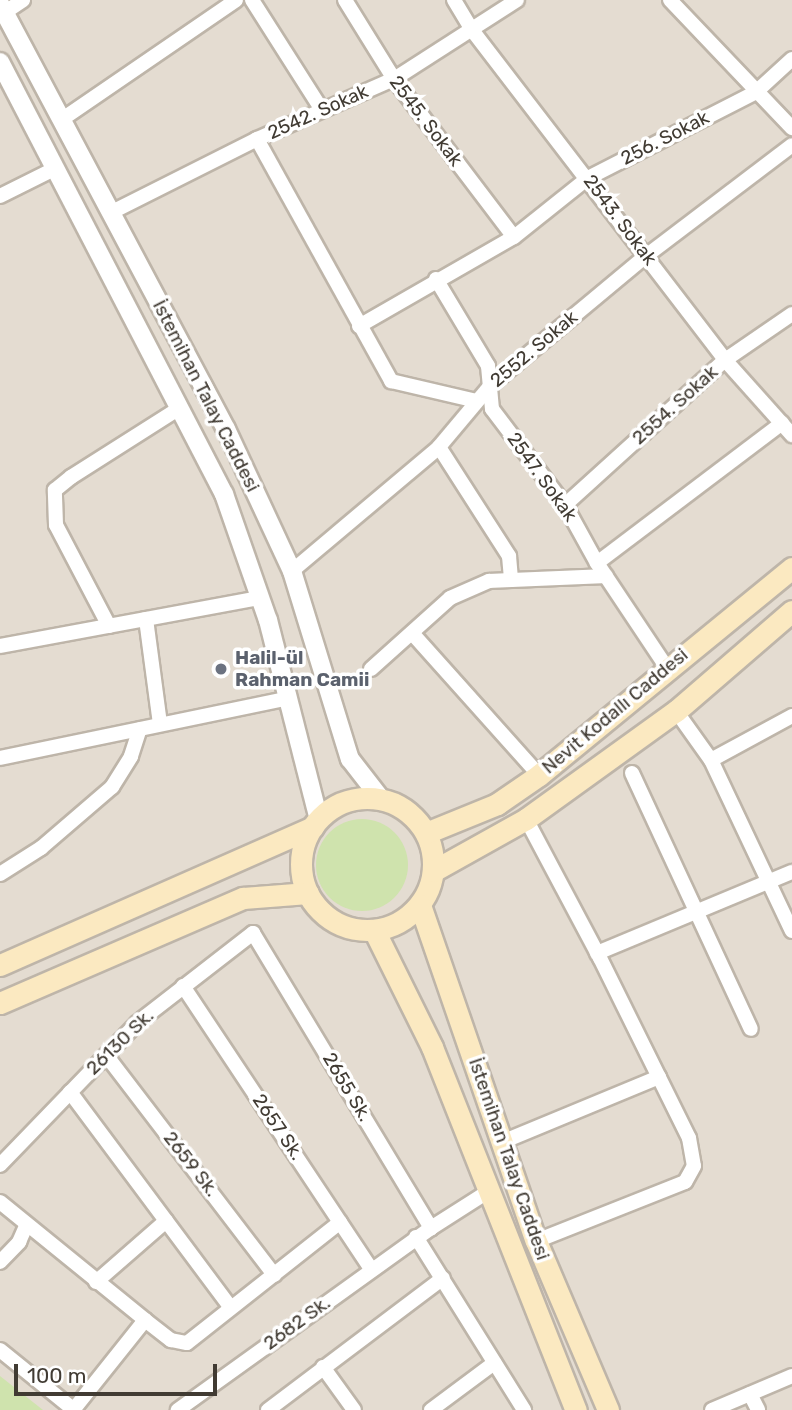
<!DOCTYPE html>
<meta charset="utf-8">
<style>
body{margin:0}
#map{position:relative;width:792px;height:1410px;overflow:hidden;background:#f0ebe3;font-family:Rubik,sans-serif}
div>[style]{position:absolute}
.residential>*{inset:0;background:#e4dcd1;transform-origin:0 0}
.green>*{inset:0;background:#cfe3ad}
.round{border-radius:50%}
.roads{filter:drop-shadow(2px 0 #beb5a9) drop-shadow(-2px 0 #beb5a9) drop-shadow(0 2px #beb5a9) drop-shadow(0 -2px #beb5a9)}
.minor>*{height:14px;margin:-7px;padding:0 7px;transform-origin:7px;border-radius:7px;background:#fff}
.tertiary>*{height:18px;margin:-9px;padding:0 9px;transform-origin:9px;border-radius:9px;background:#fff}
.secondary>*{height:21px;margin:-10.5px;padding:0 10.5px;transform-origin:10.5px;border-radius:10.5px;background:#fbe9c1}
.secondary>.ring{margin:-10.5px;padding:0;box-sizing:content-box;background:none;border:21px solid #fbe9c1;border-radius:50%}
.dots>*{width:19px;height:19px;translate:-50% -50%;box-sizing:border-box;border:4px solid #fff;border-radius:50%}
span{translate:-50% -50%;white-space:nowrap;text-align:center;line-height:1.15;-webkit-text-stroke:7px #fff;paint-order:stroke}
.street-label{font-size:19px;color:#413b33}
.worship-label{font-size:19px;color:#5b616d;font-weight:700}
.left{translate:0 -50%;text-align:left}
.scale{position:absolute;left:14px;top:1364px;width:203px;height:32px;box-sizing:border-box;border:4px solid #413b33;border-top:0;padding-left:9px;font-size:21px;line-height:24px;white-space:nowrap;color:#413b33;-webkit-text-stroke:5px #fff;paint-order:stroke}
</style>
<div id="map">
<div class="residential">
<div style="left:0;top:0;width:792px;height:1410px"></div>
</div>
<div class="green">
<div class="round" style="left:316px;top:819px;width:92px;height:92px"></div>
<div style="clip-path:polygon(0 1376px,43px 1410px,0 1410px)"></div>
</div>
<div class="roads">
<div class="minor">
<div style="left:252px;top:0;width:130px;rotate:57.5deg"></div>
<div style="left:345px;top:0;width:93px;rotate:58.2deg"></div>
<div style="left:394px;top:79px;width:198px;rotate:52.8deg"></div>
<div style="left:454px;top:0;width:35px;rotate:59deg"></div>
<div style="left:472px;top:30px;width:416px;rotate:52.5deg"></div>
<div style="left:725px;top:360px;width:101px;rotate:48.2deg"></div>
<div style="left:670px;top:0;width:177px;rotate:46.4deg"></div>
<div style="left:4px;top:13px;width:23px;rotate:-34deg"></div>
<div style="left:61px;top:120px;width:212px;rotate:-34.4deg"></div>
<div style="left:257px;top:139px;width:277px;rotate:61deg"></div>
<div style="left:391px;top:381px;width:88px;rotate:13.1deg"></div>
<div style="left:0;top:196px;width:60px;rotate:-26.6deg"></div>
<div style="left:112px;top:212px;width:162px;rotate:-26.7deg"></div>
<div style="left:257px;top:139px;width:150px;rotate:-23.7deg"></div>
<div style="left:394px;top:79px;width:146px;rotate:-32.7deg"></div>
<div style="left:436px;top:279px;width:101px;rotate:59.1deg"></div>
<div style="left:488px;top:366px;width:43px;rotate:84.7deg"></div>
<div style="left:492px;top:409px;width:121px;rotate:52.8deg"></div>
<div style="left:565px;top:505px;width:66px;rotate:61.1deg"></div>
<div style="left:597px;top:563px;width:126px;rotate:56.3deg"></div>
<div style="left:359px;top:326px;width:179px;rotate:-29.9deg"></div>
<div style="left:514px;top:237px;width:95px;rotate:-38.6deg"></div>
<div style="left:588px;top:178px;width:189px;rotate:-27.1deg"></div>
<div style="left:756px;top:92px;width:49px;rotate:-42.5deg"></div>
<div style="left:439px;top:447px;width:130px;rotate:57.3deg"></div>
<div style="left:509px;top:556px;width:24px;rotate:85deg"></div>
<div style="left:565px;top:505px;width:216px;rotate:-42.2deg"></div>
<div style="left:725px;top:360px;width:81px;rotate:-34.5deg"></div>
<div style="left:597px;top:563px;width:232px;rotate:-37.1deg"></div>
<div style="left:292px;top:571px;width:192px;rotate:-40.1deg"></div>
<div style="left:439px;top:447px;width:81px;rotate:-50deg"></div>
<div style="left:491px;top:385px;width:202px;rotate:-39.8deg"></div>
<div style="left:646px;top:256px;width:183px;rotate:-37.2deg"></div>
<div style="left:146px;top:619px;width:106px;rotate:82.4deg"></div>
<div style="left:109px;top:626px;width:114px;rotate:-117.7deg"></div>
<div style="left:56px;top:525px;width:35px;rotate:-92deg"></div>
<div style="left:55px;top:490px;width:21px;rotate:-39deg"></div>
<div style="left:71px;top:477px;width:127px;rotate:-32.4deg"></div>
<div style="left:412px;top:633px;width:191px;rotate:48.2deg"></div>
<div style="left:0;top:646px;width:264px;rotate:-10.5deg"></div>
<div style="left:371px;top:669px;width:106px;rotate:-41.9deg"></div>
<div style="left:450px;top:598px;width:43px;rotate:-23.6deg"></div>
<div style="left:489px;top:581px;width:117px;rotate:-2.4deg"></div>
<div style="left:676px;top:711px;width:60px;rotate:54.5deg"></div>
<div style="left:711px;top:760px;width:189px;rotate:64.7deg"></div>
<div style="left:0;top:758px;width:295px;rotate:-11.7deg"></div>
<div style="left:711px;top:760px;width:92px;rotate:-28.5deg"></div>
<div style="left:632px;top:773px;width:282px;rotate:65.1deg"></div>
<div style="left:526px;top:819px;width:157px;rotate:62deg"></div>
<div style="left:600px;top:958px;width:201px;rotate:63.7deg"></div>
<div style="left:689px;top:1138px;width:28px;rotate:80deg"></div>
<div style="left:694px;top:1166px;width:18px;rotate:119deg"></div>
<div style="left:685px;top:1182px;width:160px;rotate:158.4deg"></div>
<div style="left:0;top:874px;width:49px;rotate:-32.4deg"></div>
<div style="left:41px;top:848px;width:94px;rotate:-40.7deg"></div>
<div style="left:112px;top:787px;width:36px;rotate:-58deg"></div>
<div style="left:131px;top:756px;width:28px;rotate:-72deg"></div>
<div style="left:597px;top:953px;width:211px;rotate:-22.6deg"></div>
<div style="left:183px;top:986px;width:340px;rotate:56.4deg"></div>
<div style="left:106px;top:1055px;width:277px;rotate:52.6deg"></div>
<div style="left:70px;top:1092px;width:269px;rotate:53.3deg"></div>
<div style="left:502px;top:1142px;width:170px;rotate:-22.5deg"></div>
<div style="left:0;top:1165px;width:197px;rotate:-46deg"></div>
<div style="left:137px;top:1023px;width:147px;rotate:-37.8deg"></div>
<div style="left:253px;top:933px;width:345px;rotate:58.9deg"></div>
<div style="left:431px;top:1228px;width:312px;rotate:144.3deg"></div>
<div style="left:0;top:1202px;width:187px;rotate:39.1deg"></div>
<div style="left:145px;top:1320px;width:33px;rotate:38deg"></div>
<div style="left:171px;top:1340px;width:16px;rotate:11deg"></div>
<div style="left:187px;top:1343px;width:195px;rotate:-38.3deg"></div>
<div style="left:431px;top:1228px;width:69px;rotate:-32.5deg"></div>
<div style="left:416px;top:1237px;width:204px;rotate:58deg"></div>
<div style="left:0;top:1262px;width:28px;rotate:-46deg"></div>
<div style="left:19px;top:1242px;width:17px;rotate:-66deg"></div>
<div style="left:96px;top:1282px;width:93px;rotate:-41.1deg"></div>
<div style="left:0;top:1350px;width:95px;rotate:39deg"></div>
<div style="left:323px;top:1367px;width:53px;rotate:54.2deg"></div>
<div style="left:750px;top:1394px;width:18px;rotate:63deg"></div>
<div style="left:74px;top:1409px;width:114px;rotate:-51.4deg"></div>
<div style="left:268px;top:1410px;width:219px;rotate:-37deg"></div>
<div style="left:431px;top:1410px;width:79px;rotate:-36.7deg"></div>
<div style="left:712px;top:1410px;width:87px;rotate:-23deg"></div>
</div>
<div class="tertiary">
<div style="left:0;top:4px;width:481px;rotate:62deg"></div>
<div style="left:226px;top:429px;width:157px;rotate:65.1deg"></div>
<div style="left:292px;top:571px;width:197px;rotate:72.9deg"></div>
<div style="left:350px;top:759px;width:51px;rotate:52.2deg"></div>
<div style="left:0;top:62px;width:487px;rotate:62.6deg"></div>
<div style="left:224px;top:494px;width:133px;rotate:70.8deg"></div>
<div style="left:268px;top:620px;width:206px;rotate:75.7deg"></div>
</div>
<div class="secondary">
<div class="ring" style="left:301px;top:798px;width:111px;height:111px"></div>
<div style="left:426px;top:833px;width:77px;rotate:-22.2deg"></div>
<div style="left:497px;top:804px;width:51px;rotate:-34.6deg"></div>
<div style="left:539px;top:775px;width:327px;rotate:-39.3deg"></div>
<div style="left:433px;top:871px;width:107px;rotate:-29.2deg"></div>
<div style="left:526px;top:819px;width:185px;rotate:-35.8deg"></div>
<div style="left:676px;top:711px;width:153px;rotate:-40.8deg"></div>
<div style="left:420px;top:905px;width:355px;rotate:71deg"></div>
<div style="left:536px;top:1241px;width:184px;rotate:66.9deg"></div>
<div style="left:374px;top:930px;width:131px;rotate:63.6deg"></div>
<div style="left:432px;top:1047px;width:391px;rotate:68.4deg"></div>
<div style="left:0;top:965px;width:342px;rotate:-23.8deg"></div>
<div style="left:0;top:1003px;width:265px;rotate:-23.4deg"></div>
<div style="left:243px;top:898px;width:65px;rotate:-4.4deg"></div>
</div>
</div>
<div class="dots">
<div style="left:221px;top:669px;background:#6b7280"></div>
</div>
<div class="street-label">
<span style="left:318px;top:112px;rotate:-24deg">2542. Sokak</span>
<span style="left:426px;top:121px;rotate:53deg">2545. Sokak</span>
<span style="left:665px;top:138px;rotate:-27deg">256. Sokak</span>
<span style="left:620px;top:220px;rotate:53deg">2543. Sokak</span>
<span style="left:534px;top:349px;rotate:-40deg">2552. Sokak</span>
<span style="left:206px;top:396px;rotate:63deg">İstemihan Talay Caddesi</span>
<span style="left:675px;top:405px;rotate:-42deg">2554. Sokak</span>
<span style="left:542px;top:477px;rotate:54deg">2547. Sokak</span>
<span style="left:615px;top:711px;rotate:-40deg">Nevit Kodallı Caddesi</span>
<span style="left:120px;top:1042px;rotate:-44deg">26130 Sk.</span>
<span style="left:347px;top:1087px;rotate:59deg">2655 Sk.</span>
<span style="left:278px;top:1127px;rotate:56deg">2657 Sk.</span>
<span style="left:509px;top:1159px;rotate:71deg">İstemihan Talay Caddesi</span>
<span style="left:191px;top:1164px;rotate:52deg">2659 Sk.</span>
<span style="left:297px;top:1323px;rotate:-36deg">2682 Sk.</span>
</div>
<div class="worship-label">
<span class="left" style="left:235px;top:669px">Halil-ül<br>Rahman Camii</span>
</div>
<div class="scale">100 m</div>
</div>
